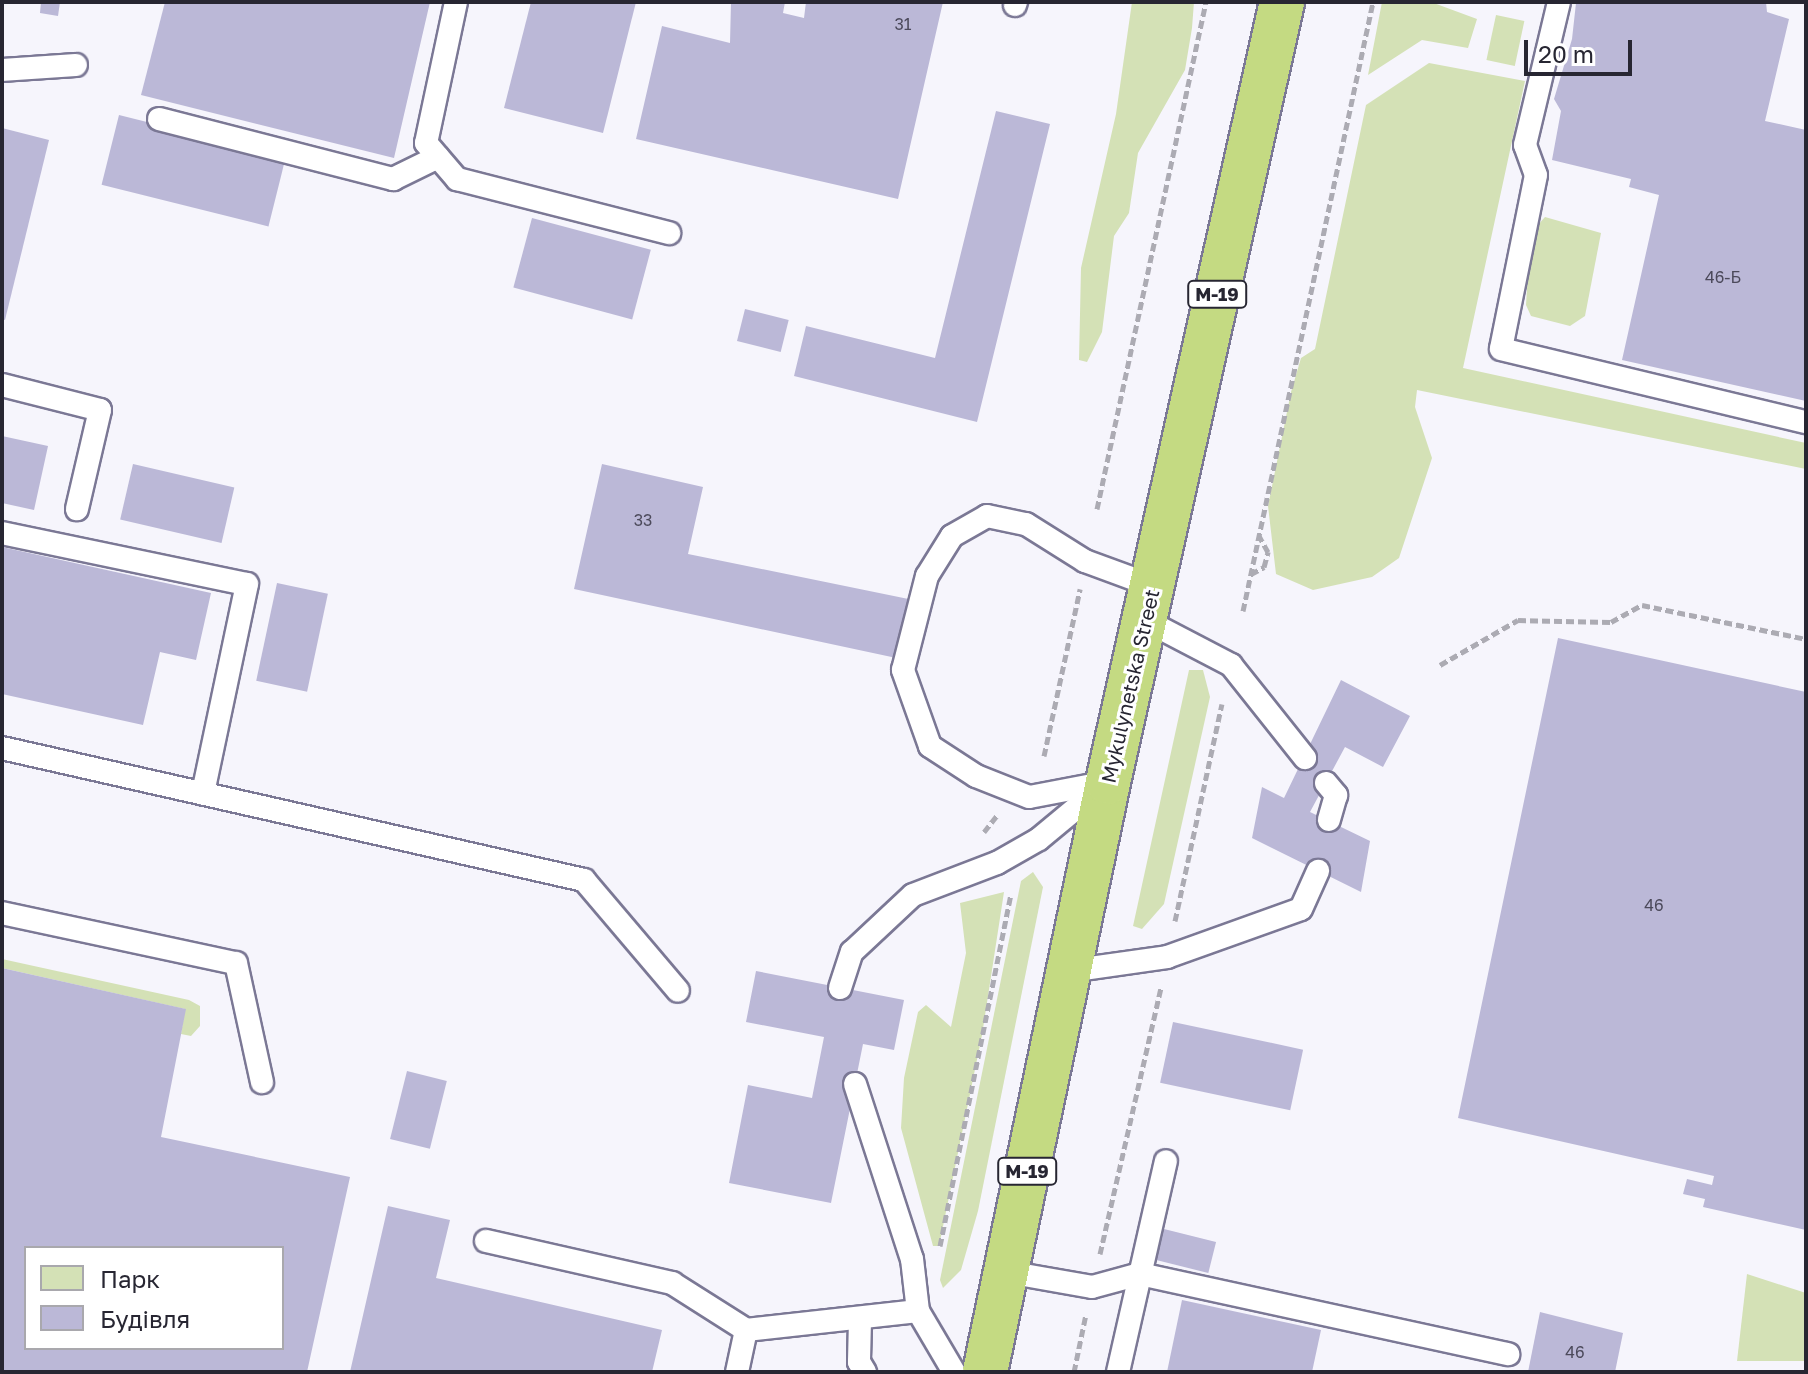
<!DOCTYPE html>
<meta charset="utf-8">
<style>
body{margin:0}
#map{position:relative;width:1808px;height:1374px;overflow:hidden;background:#f6f5fc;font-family:"Golos Text",sans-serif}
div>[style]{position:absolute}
.green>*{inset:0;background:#d4e1b6;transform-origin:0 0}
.building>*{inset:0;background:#bbb8d7;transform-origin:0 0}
.path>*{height:5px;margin-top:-2.5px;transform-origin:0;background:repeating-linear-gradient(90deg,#acabb3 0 8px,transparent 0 12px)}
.roads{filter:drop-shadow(2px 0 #7b7895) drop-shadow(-2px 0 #7b7895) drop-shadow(0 2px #7b7895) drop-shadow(0 -2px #7b7895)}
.service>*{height:22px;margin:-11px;padding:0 11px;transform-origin:11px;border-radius:11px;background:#fff}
.trunk>*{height:44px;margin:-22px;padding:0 22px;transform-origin:22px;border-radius:22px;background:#c4da82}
span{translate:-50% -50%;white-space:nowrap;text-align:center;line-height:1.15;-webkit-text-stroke:6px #fff;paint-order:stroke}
.number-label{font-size:16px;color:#4c4a5b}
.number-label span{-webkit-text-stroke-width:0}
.shield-label span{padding:2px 6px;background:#fff;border:2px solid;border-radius:6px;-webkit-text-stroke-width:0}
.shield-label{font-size:18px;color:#272632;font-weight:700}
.street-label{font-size:20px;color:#272632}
.frame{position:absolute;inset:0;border:4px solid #272632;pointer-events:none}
.legend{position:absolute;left:24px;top:1246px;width:260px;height:104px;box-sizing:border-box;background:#fff;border:2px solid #a9a8ad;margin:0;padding:10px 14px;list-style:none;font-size:24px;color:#272632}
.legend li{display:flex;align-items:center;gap:16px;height:40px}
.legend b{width:40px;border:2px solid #a9a8ad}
.scale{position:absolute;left:1524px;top:40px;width:108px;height:36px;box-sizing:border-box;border:4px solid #272632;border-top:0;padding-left:10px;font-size:24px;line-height:28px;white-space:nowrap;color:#272632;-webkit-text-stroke:6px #fff;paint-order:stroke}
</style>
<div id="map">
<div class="green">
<div style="clip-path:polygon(1132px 2px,1194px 2px,1192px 28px,1185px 70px,1138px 153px,1129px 213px,1114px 236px,1102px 332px,1087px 362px,1079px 360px,1081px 268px,1116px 114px)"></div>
<div style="clip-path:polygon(1382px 2px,1431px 2px,1477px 19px,1468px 48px,1422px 40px,1368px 75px)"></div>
<div style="left:1496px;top:15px;width:29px;height:46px;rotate:12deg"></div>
<div style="clip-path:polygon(1429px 63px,1525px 81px,1463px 368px,1806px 443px,1806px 469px,1417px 390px,1415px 407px,1432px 458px,1399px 558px,1372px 577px,1313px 590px,1276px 574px,1268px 506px,1291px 392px,1301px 358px,1315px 349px,1366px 105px)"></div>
<div style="clip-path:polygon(1545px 217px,1601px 233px,1585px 316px,1570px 326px,1531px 316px,1526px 305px,1529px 256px,1537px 226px)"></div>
<div style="clip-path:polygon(1189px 670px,1203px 670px,1210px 697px,1164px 904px,1142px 929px,1133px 926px)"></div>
<div style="clip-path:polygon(1033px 872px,1043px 887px,978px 1211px,961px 1270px,943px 1288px,940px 1280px,1021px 881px)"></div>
<div style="clip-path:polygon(1004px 892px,982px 1035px,939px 1246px,933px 1246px,901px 1128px,904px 1078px,918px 1012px,926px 1005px,951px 1027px,966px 953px,960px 903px)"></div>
<div style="clip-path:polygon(2px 959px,189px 1000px,200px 1006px,200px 1026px,191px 1036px,181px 1034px,185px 1009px,2px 968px)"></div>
<div style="clip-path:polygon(1747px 1274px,1806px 1293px,1806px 1361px,1737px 1361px)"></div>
</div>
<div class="building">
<div style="clip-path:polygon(41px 2px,60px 2px,58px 16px,40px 13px)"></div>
<div style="clip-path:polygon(165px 2px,430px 2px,394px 158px,141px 95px)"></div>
<div style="clip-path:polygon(531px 2px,636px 2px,603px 133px,504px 108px)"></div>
<div style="clip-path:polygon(731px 2px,785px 2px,783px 13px,804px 18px,806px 2px,943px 2px,898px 199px,636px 139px,662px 26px,730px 43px)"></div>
<div style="clip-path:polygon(1576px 3px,1766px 2px,1767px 12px,1789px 19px,1765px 121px,1806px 130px,1806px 401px,1622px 360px,1659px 195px,1629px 187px,1631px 179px,1552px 160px,1561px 111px,1554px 99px,1572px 39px)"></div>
<div style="clip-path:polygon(996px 111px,1050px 124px,977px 422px,794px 376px,806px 326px,935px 358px)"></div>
<div style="left:119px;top:115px;width:172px;height:72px;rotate:14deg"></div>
<div style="clip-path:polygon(2px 128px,49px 140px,5px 320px,2px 319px)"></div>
<div style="left:532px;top:218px;width:123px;height:72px;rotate:15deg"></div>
<div style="left:745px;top:309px;width:45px;height:33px;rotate:14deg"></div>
<div style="clip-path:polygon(2px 436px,48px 446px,34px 510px,2px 503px)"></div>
<div style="left:133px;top:464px;width:104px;height:57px;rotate:13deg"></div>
<div style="clip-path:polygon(602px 464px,703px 487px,688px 554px,928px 603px,915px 662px,574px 589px)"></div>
<div style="clip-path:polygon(2px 547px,211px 593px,196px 660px,160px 652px,143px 725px,2px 694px)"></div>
<div style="left:277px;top:583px;width:52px;height:100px;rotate:12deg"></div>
<div style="clip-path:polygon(1558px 638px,1806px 692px,1806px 1230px,1703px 1207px,1705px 1199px,1683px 1194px,1687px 1179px,1712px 1185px,1714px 1176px,1458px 1118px)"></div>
<div style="clip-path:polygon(1341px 680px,1410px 716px,1383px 767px,1345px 747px,1310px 812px,1370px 841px,1361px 892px,1252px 838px,1262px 787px,1284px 798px)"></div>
<div style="clip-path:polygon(evenodd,2px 968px,186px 1009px,161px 1137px,350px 1177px,307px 1372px,2px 1372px,2px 968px,26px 1248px,282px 1248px,282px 1348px,26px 1348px,26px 1248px)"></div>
<div style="clip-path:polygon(756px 971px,904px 1000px,894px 1050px,863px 1044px,831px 1203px,729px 1183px,748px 1085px,812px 1098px,824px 1037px,746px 1022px)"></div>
<div style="left:1173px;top:1022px;width:133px;height:62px;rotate:12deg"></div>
<div style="left:407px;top:1071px;width:41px;height:70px;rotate:14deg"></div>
<div style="clip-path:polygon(388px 1206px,450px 1220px,436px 1278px,662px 1330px,652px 1372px,350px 1372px)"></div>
<div style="left:1152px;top:1226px;width:66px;height:32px;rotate:14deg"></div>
<div style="clip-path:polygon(1182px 1300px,1321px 1330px,1312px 1372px,1167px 1372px)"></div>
<div style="clip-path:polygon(1540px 1312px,1623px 1333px,1615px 1372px,1528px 1372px)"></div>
</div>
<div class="path">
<div style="left:1097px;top:509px;width:519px;rotate:-77.87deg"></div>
<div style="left:1251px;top:574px;width:15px;rotate:-28deg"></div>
<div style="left:1264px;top:567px;width:16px;rotate:-75deg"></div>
<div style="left:1268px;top:552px;width:18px;rotate:-119deg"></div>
<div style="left:1243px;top:611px;width:623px;rotate:-77.95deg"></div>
<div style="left:1440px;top:665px;width:90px;rotate:-30deg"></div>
<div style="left:1518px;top:620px;width:93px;rotate:1.2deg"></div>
<div style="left:1611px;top:622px;width:35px;rotate:-29deg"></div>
<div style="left:1642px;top:605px;width:167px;rotate:11.7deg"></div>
<div style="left:1044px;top:756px;width:171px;rotate:-77.8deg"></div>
<div style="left:984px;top:832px;width:23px;rotate:-52deg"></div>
<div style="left:1175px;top:921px;width:222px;rotate:-77.8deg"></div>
<div style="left:940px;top:1246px;width:358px;rotate:-78.6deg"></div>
<div style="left:1100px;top:1254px;width:274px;rotate:-77.1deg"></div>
<div style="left:1074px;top:1372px;width:59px;rotate:-78.3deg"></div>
</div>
<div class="roads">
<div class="service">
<div style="left:456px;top:2px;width:144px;rotate:102deg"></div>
<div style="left:426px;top:143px;width:48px;rotate:49.3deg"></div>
<div style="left:457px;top:179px;width:219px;rotate:14.3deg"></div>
<div style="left:1559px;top:2px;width:147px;rotate:103.4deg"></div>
<div style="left:1525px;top:145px;width:32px;rotate:70deg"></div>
<div style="left:1536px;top:175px;width:177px;rotate:101.4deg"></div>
<div style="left:1501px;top:349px;width:314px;rotate:13.5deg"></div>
<div style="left:1015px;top:5px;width:3px;rotate:-72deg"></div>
<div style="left:2px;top:70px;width:74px;rotate:-3.9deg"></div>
<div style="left:159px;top:119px;width:242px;rotate:14.4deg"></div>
<div style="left:393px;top:179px;width:50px;rotate:-26.1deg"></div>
<div style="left:2px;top:385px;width:101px;rotate:14.3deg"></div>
<div style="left:100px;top:410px;width:102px;rotate:103.1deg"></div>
<div style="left:2px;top:533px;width:250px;rotate:11.8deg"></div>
<div style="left:247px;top:584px;width:214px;rotate:101.9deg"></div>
<div style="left:1145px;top:620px;width:97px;rotate:27.6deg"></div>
<div style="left:1231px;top:665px;width:119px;rotate:51.5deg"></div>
<div style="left:2px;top:748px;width:597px;rotate:12.78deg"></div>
<div style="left:584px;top:880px;width:145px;rotate:49.7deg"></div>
<div style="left:1108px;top:782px;width:80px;rotate:169.2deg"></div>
<div style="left:1029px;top:797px;width:57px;rotate:-158.4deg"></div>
<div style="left:976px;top:776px;width:55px;rotate:-146.9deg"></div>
<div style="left:930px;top:746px;width:81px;rotate:-109.6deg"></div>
<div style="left:903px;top:670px;width:97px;rotate:-75.7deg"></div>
<div style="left:927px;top:576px;width:47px;rotate:-58deg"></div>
<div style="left:952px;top:536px;width:40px;rotate:-29.7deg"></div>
<div style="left:987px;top:516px;width:40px;rotate:12deg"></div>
<div style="left:1026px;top:524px;width:70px;rotate:32.1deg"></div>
<div style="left:1085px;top:561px;width:72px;rotate:20.2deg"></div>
<div style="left:1326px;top:783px;width:16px;rotate:50deg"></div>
<div style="left:1336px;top:795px;width:26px;rotate:106deg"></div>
<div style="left:2px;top:913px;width:239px;rotate:12.1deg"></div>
<div style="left:236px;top:963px;width:122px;rotate:77.7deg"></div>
<div style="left:1069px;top:971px;width:99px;rotate:-8.1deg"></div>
<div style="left:1167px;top:957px;width:142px;rotate:-19.7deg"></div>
<div style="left:1301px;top:909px;width:42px;rotate:-65.9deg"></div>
<div style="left:840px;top:988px;width:38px;rotate:-72deg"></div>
<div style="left:852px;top:952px;width:83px;rotate:-43.1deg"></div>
<div style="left:913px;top:895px;width:90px;rotate:-20.9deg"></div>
<div style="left:997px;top:863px;width:48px;rotate:-29.7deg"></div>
<div style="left:1039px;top:839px;width:85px;rotate:-39.7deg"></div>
<div style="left:855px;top:1084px;width:184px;rotate:72deg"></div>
<div style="left:912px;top:1259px;width:52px;rotate:83.4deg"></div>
<div style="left:918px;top:1311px;width:71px;rotate:59.5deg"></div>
<div style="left:486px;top:1241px;width:191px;rotate:12.7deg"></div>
<div style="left:672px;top:1283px;width:88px;rotate:32.4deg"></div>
<div style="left:746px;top:1330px;width:173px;rotate:-6.3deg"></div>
<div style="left:1007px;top:1272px;width:86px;rotate:10deg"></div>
<div style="left:1092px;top:1287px;width:50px;rotate:-15.2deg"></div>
<div style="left:1140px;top:1274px;width:377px;rotate:12.3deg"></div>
<div style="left:860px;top:1320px;width:42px;rotate:91.4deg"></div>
<div style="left:859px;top:1362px;width:12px;rotate:59deg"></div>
<div style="left:737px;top:1372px;width:43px;rotate:-77.9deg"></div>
<div style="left:1118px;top:1372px;width:216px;rotate:-77.2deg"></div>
</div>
<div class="trunk">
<div style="left:985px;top:1372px;width:603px;rotate:-78.22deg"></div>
<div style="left:1108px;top:782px;width:799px;rotate:-77.42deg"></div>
</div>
</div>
<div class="number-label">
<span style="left:903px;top:24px">31</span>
<span style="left:1723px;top:277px">46-Б</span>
<span style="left:643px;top:520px">33</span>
<span style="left:1654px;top:905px">46</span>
<span style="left:1575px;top:1352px">46</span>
</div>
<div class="shield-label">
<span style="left:1217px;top:294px">М-19</span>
<span style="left:1027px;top:1171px">М-19</span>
</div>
<div class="street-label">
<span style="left:1130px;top:686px;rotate:-77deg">Mykulynetska Street</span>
</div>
<div class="frame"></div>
<ul class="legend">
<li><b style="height:22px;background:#d4e1b6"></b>Парк</li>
<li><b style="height:22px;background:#bbb8d7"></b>Будівля</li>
</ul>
<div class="scale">20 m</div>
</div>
